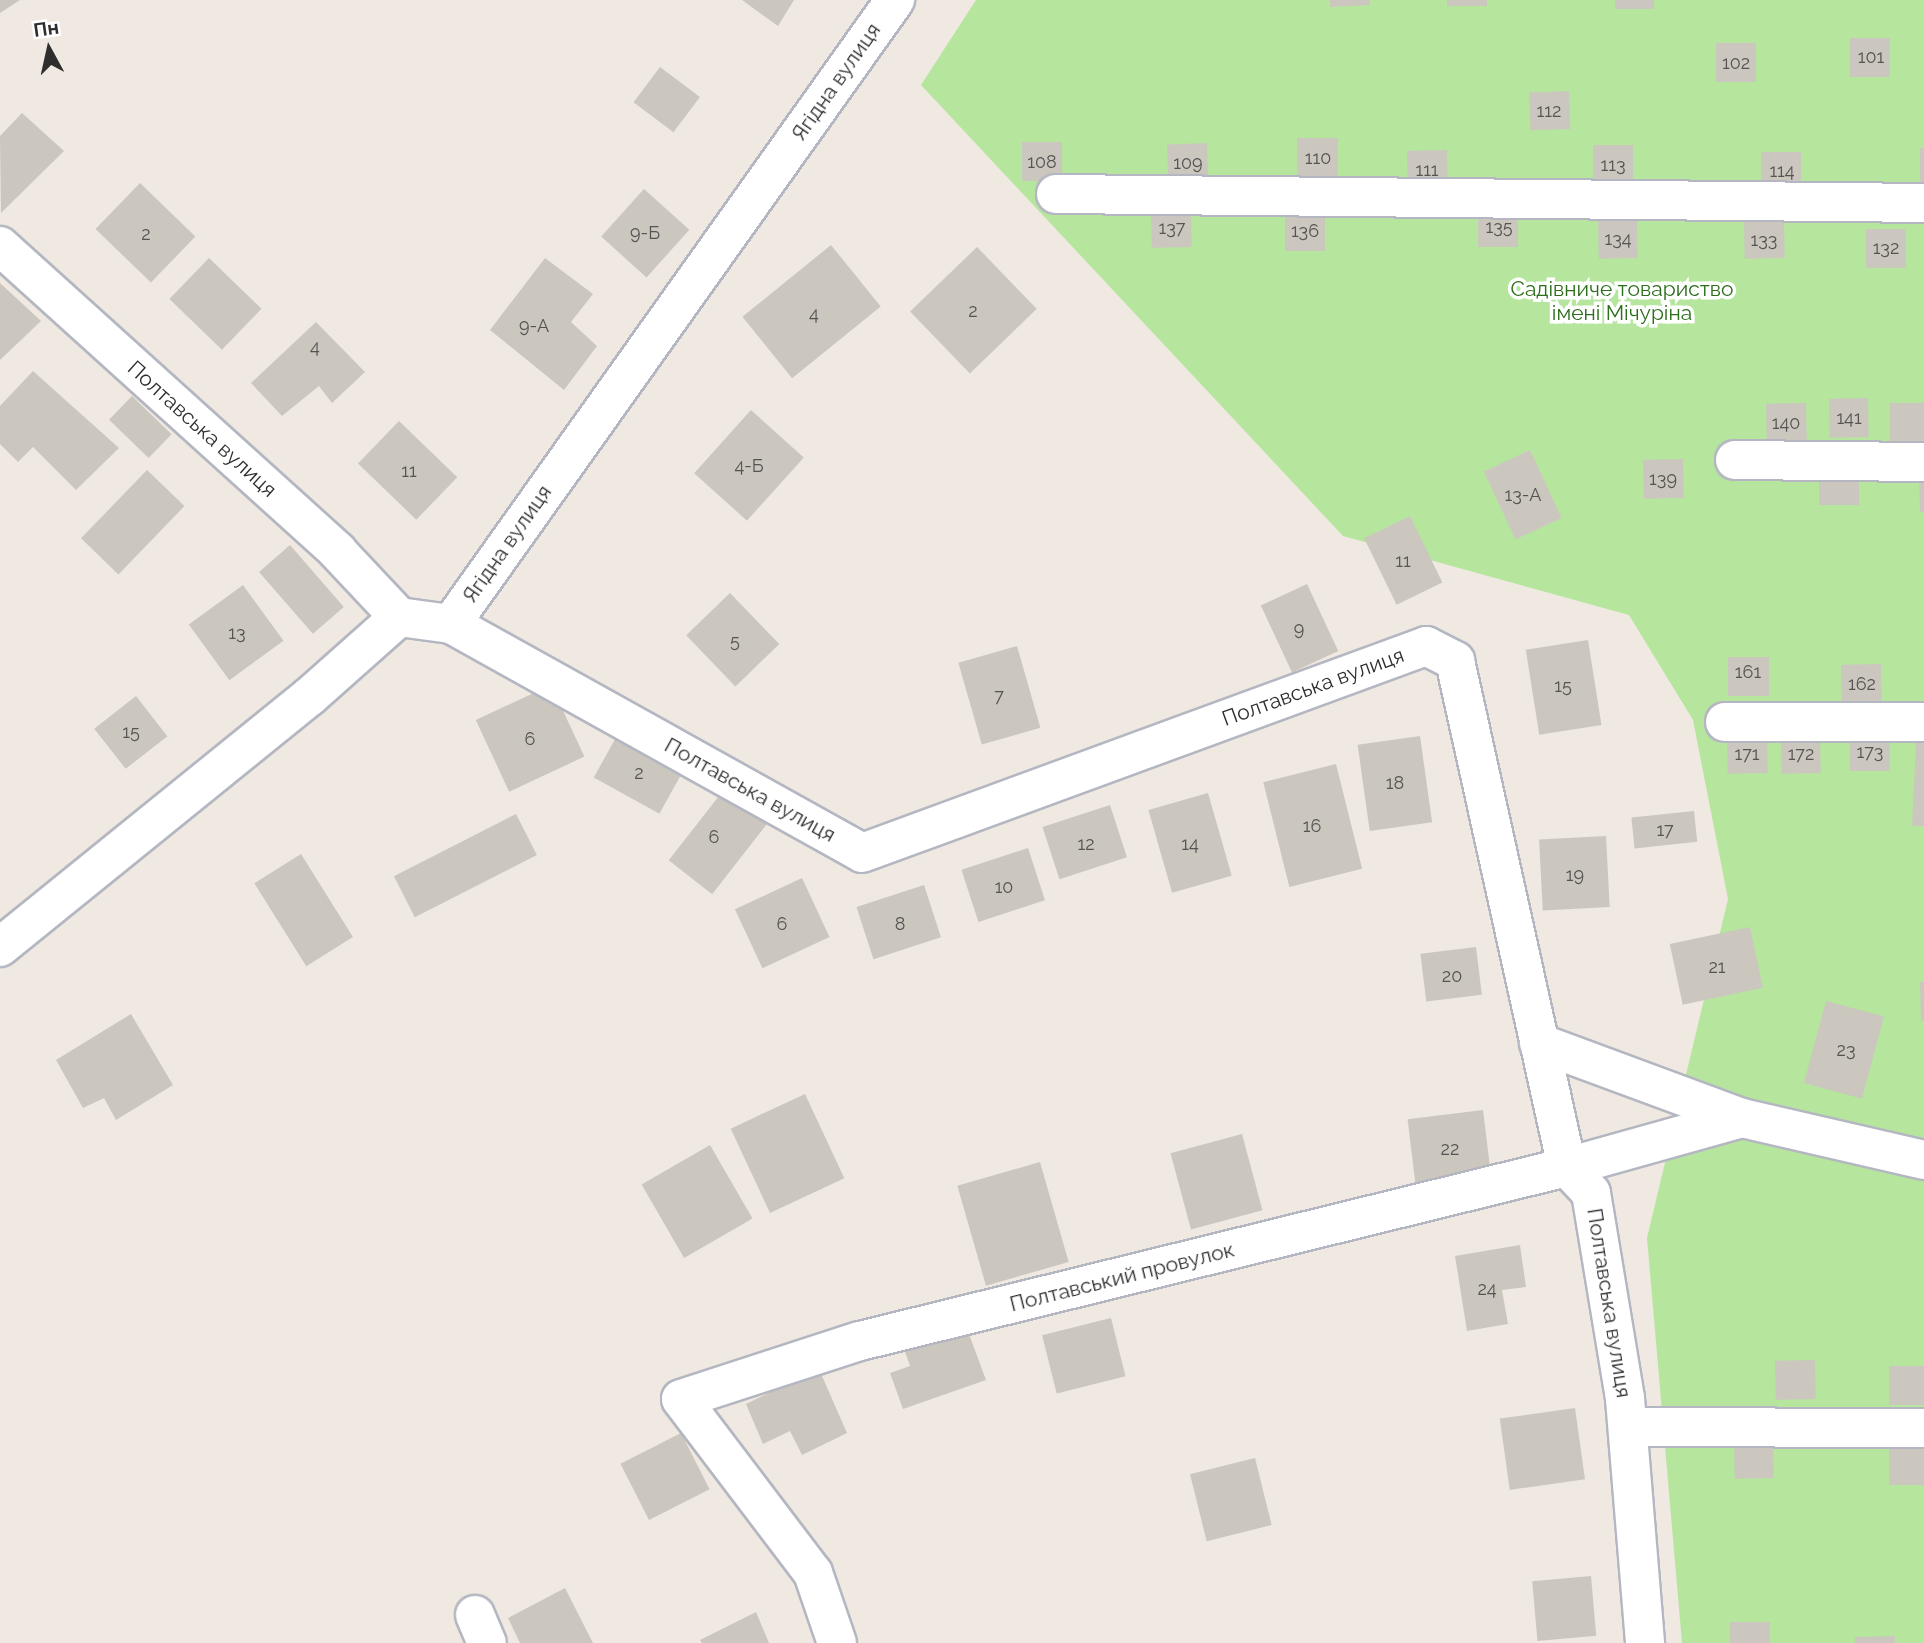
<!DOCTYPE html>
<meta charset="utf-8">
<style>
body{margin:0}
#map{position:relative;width:1924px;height:1643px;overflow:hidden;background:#efe9e1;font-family:Raleway,sans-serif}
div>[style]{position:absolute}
.green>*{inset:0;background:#b6e59e}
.building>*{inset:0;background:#cbc7bf;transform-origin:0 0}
.roads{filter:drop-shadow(2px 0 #b4b7c1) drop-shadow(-2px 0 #b4b7c1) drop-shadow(0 2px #b4b7c1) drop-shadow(0 -2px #b4b7c1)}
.street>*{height:38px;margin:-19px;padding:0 19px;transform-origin:19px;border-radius:19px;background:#fff}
span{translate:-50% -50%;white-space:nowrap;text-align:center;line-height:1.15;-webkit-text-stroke:7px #fff;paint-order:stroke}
.number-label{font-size:18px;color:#555452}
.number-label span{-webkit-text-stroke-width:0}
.street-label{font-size:21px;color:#2e2e2e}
.park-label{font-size:21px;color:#2c6e1b}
.north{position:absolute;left:14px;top:14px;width:70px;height:70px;-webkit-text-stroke:5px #fff;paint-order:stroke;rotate:352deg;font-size:19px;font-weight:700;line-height:28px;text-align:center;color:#2e2e2e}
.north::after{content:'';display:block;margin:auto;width:24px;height:32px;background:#2e2e2e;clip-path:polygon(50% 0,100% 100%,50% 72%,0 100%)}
</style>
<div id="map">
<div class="green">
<div style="clip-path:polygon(976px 0,1924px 0,1924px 1643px,1682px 1643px,1647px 1238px,1728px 899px,1693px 720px,1629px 615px,1343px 536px,921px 85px)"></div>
</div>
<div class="building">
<div style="clip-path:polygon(0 0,20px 0,0 13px)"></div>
<div style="clip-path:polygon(742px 0,794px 0,778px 26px)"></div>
<div style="clip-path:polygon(1330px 0,1370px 0,1370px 5px,1330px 7px)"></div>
<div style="left:1447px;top:0;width:40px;height:6px"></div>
<div style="left:1615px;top:0;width:39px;height:9px"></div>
<div style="left:1850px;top:38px;width:40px;height:39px"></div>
<div style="left:1756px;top:43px;width:39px;height:40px;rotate:90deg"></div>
<div style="left:660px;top:67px;width:50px;height:44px;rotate:37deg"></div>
<div style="left:1569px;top:91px;width:38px;height:40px;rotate:88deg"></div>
<div style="clip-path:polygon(22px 113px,64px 151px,1px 213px,0 136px)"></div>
<div style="left:1338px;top:138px;width:39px;height:41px;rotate:90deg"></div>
<div style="left:1062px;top:142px;width:39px;height:40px;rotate:90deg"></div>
<div style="left:1207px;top:143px;width:38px;height:40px;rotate:88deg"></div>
<div style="left:1633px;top:145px;width:38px;height:40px;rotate:90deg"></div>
<div style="left:1920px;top:148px;width:4px;height:39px"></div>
<div style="left:1447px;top:150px;width:39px;height:40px;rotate:89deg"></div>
<div style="left:1761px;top:152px;width:40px;height:39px"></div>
<div style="left:140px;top:183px;width:77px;height:64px;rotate:44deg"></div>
<div style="left:644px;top:189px;width:61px;height:64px;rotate:42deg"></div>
<div style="left:1191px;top:208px;width:39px;height:40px;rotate:89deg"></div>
<div style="left:1478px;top:208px;width:40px;height:39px"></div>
<div style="left:1285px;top:212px;width:40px;height:39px"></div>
<div style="left:1637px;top:219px;width:39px;height:39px;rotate:89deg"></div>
<div style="left:1784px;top:219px;width:39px;height:40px;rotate:89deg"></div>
<div style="left:1866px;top:229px;width:40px;height:39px"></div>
<div style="left:831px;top:245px;width:79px;height:114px;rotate:51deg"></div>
<div style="left:977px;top:247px;width:86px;height:93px;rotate:46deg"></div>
<div style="left:209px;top:258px;width:73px;height:57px;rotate:44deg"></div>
<div style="clip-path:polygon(545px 258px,593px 294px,571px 322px,597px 346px,564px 390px,490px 330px)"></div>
<div style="clip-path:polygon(0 283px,41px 321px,0 360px)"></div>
<div style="clip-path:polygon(316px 322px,365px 372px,332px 403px,319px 386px,282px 416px,251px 383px)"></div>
<div style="clip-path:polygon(33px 371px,119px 448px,76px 490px,33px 447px,18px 462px,0 444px,0 406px)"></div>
<div style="left:132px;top:396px;width:55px;height:33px;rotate:44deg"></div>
<div style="left:1868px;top:398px;width:39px;height:39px;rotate:89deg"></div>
<div style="left:1806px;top:403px;width:39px;height:40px;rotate:89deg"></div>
<div style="left:1924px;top:403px;width:39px;height:34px;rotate:90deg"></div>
<div style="left:751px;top:410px;width:71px;height:85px;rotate:42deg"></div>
<div style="left:399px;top:421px;width:81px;height:59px;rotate:44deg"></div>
<div style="left:1530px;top:450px;width:75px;height:51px;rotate:65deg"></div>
<div style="left:1683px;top:459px;width:39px;height:40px;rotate:89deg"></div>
<div style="left:1859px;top:466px;width:39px;height:40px;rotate:90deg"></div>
<div style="left:147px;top:470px;width:52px;height:95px;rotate:44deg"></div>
<div style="clip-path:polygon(1919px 473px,1924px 473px,1924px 512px,1920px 512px)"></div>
<div style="left:1410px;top:516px;width:74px;height:51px;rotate:64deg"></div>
<div style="left:290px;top:545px;width:82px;height:41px;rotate:49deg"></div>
<div style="left:1307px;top:584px;width:74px;height:51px;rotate:65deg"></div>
<div style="left:243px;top:585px;width:69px;height:67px;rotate:54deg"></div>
<div style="left:730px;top:593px;width:71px;height:61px;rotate:46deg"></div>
<div style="left:1588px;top:640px;width:86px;height:63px;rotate:81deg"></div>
<div style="left:1017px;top:646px;width:85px;height:61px;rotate:74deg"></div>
<div style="left:1769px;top:657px;width:39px;height:41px;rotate:90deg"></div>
<div style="left:1881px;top:664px;width:39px;height:40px;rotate:89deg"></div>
<div style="left:551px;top:685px;width:79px;height:83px;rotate:65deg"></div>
<div style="left:136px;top:696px;width:51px;height:53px;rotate:52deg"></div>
<div style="left:619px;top:732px;width:75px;height:52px;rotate:29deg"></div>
<div style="left:1890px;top:732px;width:39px;height:40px;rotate:90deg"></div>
<div style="left:1767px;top:734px;width:39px;height:40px;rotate:89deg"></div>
<div style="left:1820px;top:734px;width:39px;height:39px;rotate:89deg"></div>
<div style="left:1420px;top:736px;width:87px;height:63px;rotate:82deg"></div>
<div style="clip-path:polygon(1916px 743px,1924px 743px,1924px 826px,1912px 826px)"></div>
<div style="left:1336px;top:764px;width:108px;height:75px;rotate:76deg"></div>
<div style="left:726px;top:787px;width:55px;height:93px;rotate:38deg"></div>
<div style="left:1208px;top:793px;width:86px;height:62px;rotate:74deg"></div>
<div style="left:1110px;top:805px;width:55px;height:71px;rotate:72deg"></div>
<div style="left:1694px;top:811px;width:31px;height:63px;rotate:84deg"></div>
<div style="left:516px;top:814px;width:46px;height:137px;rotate:63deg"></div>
<div style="left:1606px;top:836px;width:71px;height:67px;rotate:87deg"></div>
<div style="left:1028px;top:848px;width:55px;height:70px;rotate:72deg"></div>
<div style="left:301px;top:854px;width:98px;height:55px;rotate:58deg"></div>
<div style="left:802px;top:878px;width:65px;height:74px;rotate:65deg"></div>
<div style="left:924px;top:885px;width:55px;height:71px;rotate:72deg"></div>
<div style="left:1750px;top:927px;width:62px;height:82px;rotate:78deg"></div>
<div style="left:1476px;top:947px;width:48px;height:56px;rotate:83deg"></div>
<div style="clip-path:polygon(1920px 982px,1924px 982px,1924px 1021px,1921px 1021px)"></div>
<div style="left:1826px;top:1001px;width:60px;height:85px;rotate:15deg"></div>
<div style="clip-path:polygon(131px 1014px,173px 1085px,116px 1120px,104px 1098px,83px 1108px,56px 1060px)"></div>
<div style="left:805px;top:1094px;width:93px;height:82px;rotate:65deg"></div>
<div style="left:1483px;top:1110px;width:65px;height:76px;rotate:83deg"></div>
<div style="left:1242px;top:1134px;width:79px;height:74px;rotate:75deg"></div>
<div style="left:710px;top:1145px;width:85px;height:79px;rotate:60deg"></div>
<div style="left:1040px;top:1162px;width:104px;height:86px;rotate:74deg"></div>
<div style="clip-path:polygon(1520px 1245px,1526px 1287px,1502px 1290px,1508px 1324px,1467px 1331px,1455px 1256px)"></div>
<div style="left:1111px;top:1318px;width:60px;height:71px;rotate:76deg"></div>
<div style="clip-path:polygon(966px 1326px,986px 1380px,903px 1409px,890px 1373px,910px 1366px,903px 1346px)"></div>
<div style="left:1815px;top:1360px;width:39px;height:40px;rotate:89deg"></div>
<div style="left:1889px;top:1366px;width:35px;height:39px"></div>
<div style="clip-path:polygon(819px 1369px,847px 1433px,802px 1455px,790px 1431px,763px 1444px,746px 1404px)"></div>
<div style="left:1575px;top:1408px;width:72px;height:76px;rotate:82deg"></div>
<div style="left:681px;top:1433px;width:63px;height:68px;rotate:63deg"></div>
<div style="left:1773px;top:1439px;width:39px;height:39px;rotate:89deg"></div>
<div style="left:1889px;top:1446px;width:35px;height:39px"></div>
<div style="left:1255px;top:1458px;width:69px;height:67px;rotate:76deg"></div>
<div style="left:1591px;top:1576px;width:60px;height:59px;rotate:85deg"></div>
<div style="clip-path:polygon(565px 1588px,593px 1643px,520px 1643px,508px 1618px)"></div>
<div style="clip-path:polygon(756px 1612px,769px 1643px,702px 1643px,700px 1640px)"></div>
<div style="left:1730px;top:1622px;width:40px;height:21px"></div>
<div style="clip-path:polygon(1895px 1636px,1895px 1643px,1855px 1643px,1855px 1637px)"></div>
</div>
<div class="roads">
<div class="street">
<div style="left:1056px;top:194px;width:868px;rotate:0.59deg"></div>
<div style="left:0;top:246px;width:455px;rotate:42.1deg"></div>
<div style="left:337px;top:551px;width:91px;rotate:46.8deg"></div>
<div style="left:1735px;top:460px;width:189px;rotate:0.6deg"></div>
<div style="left:451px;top:624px;width:470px;rotate:29.1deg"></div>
<div style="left:862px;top:853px;width:601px;rotate:-20.15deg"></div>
<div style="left:1426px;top:646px;width:33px;rotate:27deg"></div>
<div style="left:1455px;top:661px;width:518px;rotate:77.52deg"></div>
<div style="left:1567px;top:1167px;width:35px;rotate:47deg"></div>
<div style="left:1591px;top:1193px;width:209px;rotate:80.6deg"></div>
<div style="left:1625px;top:1399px;width:245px;rotate:85.3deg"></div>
<div style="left:1725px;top:722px;width:199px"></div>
<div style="left:0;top:947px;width:397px;rotate:-39deg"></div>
<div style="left:309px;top:697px;width:120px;rotate:-41.6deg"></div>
<div style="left:399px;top:617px;width:52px;rotate:7.7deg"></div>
<div style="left:451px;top:624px;width:766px;rotate:-54.57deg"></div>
<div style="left:1539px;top:1043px;width:216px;rotate:20.3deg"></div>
<div style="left:1628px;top:1427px;width:296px;rotate:0.2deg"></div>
<div style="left:475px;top:1615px;width:30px;rotate:67deg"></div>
<div style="left:837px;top:1643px;width:74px;rotate:-108.9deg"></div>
<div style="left:813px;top:1573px;width:218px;rotate:-127.2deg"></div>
<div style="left:681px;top:1399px;width:188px;rotate:-18deg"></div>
<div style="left:860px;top:1341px;width:728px;rotate:-13.83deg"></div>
<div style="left:1567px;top:1167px;width:182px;rotate:-15.6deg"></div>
<div style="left:1742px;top:1118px;width:187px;rotate:13deg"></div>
</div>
</div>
<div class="number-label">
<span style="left:1871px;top:57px">101</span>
<span style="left:1736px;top:63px">102</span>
<span style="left:1549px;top:111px">112</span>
<span style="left:1318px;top:158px">110</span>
<span style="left:1042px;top:162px">108</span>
<span style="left:1188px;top:163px">109</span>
<span style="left:1613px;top:165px">113</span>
<span style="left:1427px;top:170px">111</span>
<span style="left:1782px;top:171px">114</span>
<span style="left:1499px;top:227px">135</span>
<span style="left:1172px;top:228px">137</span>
<span style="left:1305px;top:231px">136</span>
<span style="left:645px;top:233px">9-Б</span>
<span style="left:146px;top:234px">2</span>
<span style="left:1618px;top:239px">134</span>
<span style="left:1764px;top:240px">133</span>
<span style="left:1886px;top:248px">132</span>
<span style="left:973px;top:311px">2</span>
<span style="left:814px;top:314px">4</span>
<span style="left:534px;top:326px">9-А</span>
<span style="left:315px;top:347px">4</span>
<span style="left:1849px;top:418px">141</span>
<span style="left:1786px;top:423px">140</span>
<span style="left:749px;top:466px">4-Б</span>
<span style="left:409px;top:471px">11</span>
<span style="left:1663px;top:479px">139</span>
<span style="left:1523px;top:495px">13-А</span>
<span style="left:1403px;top:561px">11</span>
<span style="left:1299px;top:629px">9</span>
<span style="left:237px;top:633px">13</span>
<span style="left:735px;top:641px">5</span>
<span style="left:1748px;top:672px">161</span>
<span style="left:1862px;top:684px">162</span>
<span style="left:1563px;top:686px">15</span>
<span style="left:999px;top:696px">7</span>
<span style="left:131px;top:732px">15</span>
<span style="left:530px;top:739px">6</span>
<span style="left:1870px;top:752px">173</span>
<span style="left:1747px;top:754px">171</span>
<span style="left:1801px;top:754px">172</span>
<span style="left:639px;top:773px">2</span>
<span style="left:1395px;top:783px">18</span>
<span style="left:1312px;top:826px">16</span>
<span style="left:1665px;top:830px">17</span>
<span style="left:714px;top:837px">6</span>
<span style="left:1086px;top:844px">12</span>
<span style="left:1190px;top:844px">14</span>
<span style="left:1575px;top:875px">19</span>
<span style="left:1004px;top:887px">10</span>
<span style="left:782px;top:924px">6</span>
<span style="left:900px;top:924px">8</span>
<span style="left:1717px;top:967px">21</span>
<span style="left:1452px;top:976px">20</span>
<span style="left:1846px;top:1050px">23</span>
<span style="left:1450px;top:1149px">22</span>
<span style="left:1487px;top:1289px">24</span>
</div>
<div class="street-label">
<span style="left:836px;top:82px;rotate:-55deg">Ягідна вулиця</span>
<span style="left:202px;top:429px;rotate:42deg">Полтавська вулиця</span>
<span style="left:507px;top:544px;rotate:-55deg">Ягідна вулиця</span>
<span style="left:1313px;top:687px;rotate:-20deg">Полтавська вулиця</span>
<span style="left:750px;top:790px;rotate:29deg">Полтавська вулиця</span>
<span style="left:1122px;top:1277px;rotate:-14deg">Полтавський провулок</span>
<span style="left:1609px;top:1303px;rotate:81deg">Полтавська вулиця</span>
</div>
<div class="park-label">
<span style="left:1622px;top:301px">Садівниче товариство<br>імені Мічуріна</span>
</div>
<div class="north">Пн</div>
</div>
